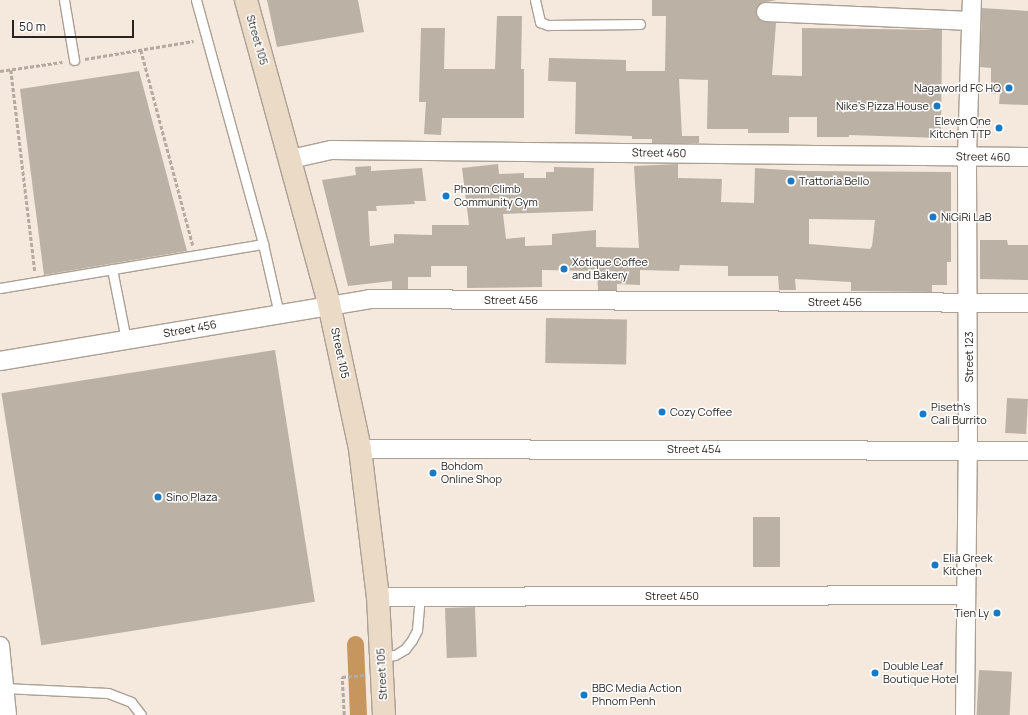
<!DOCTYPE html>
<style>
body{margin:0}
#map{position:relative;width:1028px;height:715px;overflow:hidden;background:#f5e9dd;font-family:Manrope,sans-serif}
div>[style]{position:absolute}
.canal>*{height:17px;margin:-8.5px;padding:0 8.5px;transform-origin:8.5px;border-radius:8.5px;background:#c7955e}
.building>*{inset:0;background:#bcb1a5;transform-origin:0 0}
.path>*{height:2.5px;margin-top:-1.25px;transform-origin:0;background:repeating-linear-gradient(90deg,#b4aaa1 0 4px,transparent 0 6px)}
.roads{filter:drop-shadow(1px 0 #aba095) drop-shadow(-1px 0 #aba095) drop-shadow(0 1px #aba095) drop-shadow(0 -1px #aba095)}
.lane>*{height:9px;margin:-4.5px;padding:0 4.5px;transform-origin:4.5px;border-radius:4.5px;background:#fff}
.street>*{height:18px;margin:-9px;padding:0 9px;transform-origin:9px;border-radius:9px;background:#fff}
.secondary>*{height:22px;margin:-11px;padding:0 11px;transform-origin:11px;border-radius:11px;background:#ebdac5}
.dots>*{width:11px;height:11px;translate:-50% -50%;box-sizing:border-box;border:2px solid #fff;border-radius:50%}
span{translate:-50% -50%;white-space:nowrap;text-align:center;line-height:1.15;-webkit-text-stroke:3px #fff;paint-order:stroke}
.street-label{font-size:11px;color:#282420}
.poi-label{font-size:11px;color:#282420}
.right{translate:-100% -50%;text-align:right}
.left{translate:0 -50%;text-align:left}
.scale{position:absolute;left:12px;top:20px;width:122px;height:18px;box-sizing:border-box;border:2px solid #282420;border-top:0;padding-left:5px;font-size:12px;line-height:14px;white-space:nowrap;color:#282420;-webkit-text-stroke:3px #fff;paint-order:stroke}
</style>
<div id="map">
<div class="canal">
<div style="left:355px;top:644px;width:71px;rotate:87.6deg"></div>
</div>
<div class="building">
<div style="clip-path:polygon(267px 0,358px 0,364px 32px,277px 47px)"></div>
<div style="clip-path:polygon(652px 0,777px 0,761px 3px,756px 11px,761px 21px,776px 23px,772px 75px,802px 76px,802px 28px,942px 30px,941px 138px,849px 135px,849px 137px,817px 137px,817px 117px,789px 117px,789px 133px,748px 133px,748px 129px,707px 129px,708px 80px,679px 79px,682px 136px,699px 136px,699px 143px,652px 143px,652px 139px,632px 139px,632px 136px,575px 134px,576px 82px,548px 81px,549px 58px,626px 60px,626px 71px,665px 71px,666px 16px,652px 16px)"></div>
<div style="clip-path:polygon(982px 8px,1028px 11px,1028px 105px,999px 104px,1000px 93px,991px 94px,991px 68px,980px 67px)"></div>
<div style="clip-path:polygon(497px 16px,522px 16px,521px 69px,524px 69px,524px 118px,442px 118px,441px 135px,424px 134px,426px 102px,419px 102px,421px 28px,445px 28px,444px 69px,495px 69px)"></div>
<div style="clip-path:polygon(139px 71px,187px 251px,44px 275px,20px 89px)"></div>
<div style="clip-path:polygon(evenodd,498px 164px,499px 174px,524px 173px,524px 178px,546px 178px,546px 172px,554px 172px,554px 167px,594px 168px,593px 211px,503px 214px,506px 239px,525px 237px,525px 246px,552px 245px,552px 234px,596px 230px,596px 247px,639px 248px,634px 166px,678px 164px,678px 178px,722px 179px,721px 202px,754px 203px,755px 168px,803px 171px,951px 172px,951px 262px,947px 262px,947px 285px,932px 285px,932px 292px,851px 291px,851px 282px,795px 279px,796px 290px,779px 290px,778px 276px,728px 276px,728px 266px,680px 265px,679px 271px,640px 270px,640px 285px,617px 284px,617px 290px,598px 290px,597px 271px,542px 270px,542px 287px,467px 288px,467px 266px,431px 266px,431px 277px,408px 277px,408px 289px,392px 289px,392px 281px,348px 286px,322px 180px,356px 175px,355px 167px,371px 166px,371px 171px,422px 168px,426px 201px,414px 201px,415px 204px,376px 206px,377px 211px,368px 211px,370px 246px,394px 243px,394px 234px,432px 235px,432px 225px,469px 225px,462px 168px,498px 164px,809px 219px,875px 220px,872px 246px,870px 249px,809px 244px,809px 219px)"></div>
<div style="clip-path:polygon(980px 240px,1007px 240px,1008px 245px,1028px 245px,1028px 280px,980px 279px)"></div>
<div style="left:546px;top:318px;width:81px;height:45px;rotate:1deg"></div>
<div style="left:275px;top:350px;width:255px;height:277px;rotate:81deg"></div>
<div style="left:1007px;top:398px;width:21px;height:35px;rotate:3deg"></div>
<div style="left:753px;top:517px;width:27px;height:50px"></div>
<div style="left:475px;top:607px;width:50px;height:30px;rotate:88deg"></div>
<div style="left:979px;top:670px;width:33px;height:45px;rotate:3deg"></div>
</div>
<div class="path">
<div style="left:141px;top:50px;width:202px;rotate:75.1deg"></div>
<div style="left:85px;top:59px;width:110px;rotate:-9.4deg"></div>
<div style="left:11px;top:70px;width:202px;rotate:83.2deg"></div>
<div style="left:0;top:71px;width:63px;rotate:-8.3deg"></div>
<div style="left:344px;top:715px;width:38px;rotate:-93deg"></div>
<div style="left:342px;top:677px;width:22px;rotate:-5deg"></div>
</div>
<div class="roads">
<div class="lane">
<div style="left:64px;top:0;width:61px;rotate:80.5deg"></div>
<div style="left:196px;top:0;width:253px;rotate:74.6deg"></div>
<div style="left:263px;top:244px;width:72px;rotate:77.1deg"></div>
<div style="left:535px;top:0;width:23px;rotate:77deg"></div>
<div style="left:540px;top:22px;width:9px;rotate:21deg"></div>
<div style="left:548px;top:25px;width:92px;rotate:-0.6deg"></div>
<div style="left:112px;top:269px;width:72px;rotate:78.8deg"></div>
<div style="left:0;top:288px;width:267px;rotate:-9.5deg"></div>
<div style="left:381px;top:657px;width:14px;rotate:-8deg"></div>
<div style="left:395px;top:655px;width:12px;rotate:-31deg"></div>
<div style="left:405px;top:649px;width:11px;rotate:-52deg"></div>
<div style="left:412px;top:640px;width:11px;rotate:-63deg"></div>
<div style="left:417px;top:630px;width:33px;rotate:-85deg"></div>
<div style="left:4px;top:688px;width:104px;rotate:2.8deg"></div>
<div style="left:108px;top:693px;width:25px;rotate:21deg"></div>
<div style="left:131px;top:702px;width:16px;rotate:52deg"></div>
</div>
<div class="street">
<div style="left:766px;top:12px;width:205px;rotate:2.5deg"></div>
<div style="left:291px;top:159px;width:41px;rotate:-12.7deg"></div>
<div style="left:331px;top:150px;width:697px;rotate:0.58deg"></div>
<div style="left:0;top:361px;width:374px;rotate:-9.5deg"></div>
<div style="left:369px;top:299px;width:659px;rotate:0.35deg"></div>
<div style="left:360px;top:449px;width:668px;rotate:0.17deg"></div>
<div style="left:378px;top:597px;width:588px;rotate:-0.19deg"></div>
<div style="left:0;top:646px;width:69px;rotate:84.2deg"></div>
<div style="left:965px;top:715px;width:265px;rotate:-89.4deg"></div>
<div style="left:968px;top:450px;width:294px;rotate:-90.2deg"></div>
<div style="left:967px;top:156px;width:156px;rotate:-88.2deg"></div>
</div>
<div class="secondary">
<div style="left:246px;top:0;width:315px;rotate:74.7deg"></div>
<div style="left:329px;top:304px;width:148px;rotate:77.9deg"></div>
<div style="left:360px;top:449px;width:149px;rotate:83.1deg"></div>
<div style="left:378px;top:597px;width:118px;rotate:87.1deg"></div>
</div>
</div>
<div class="dots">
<div style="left:1009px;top:88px;background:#187ac6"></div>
<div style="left:937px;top:106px;background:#187ac6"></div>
<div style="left:999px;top:128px;background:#187ac6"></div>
<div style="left:791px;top:181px;background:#187ac6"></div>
<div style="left:446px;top:196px;background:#187ac6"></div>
<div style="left:933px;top:217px;background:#187ac6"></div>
<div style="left:564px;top:269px;background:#187ac6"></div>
<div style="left:662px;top:412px;background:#187ac6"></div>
<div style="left:923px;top:414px;background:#187ac6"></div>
<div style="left:433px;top:473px;background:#187ac6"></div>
<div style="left:158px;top:497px;background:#187ac6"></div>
<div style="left:935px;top:565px;background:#187ac6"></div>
<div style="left:997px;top:613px;background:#187ac6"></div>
<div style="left:875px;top:673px;background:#187ac6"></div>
<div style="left:584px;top:695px;background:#187ac6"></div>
</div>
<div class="street-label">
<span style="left:257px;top:40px;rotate:74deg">Street 105</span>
<span style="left:659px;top:153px;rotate:1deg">Street 460</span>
<span style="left:983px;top:157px;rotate:1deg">Street 460</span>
<span style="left:511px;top:300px">Street 456</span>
<span style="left:835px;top:302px">Street 456</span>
<span style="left:190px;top:329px;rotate:-10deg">Street 456</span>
<span style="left:340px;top:353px;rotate:78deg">Street 105</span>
<span style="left:969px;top:357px;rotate:-90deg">Street 123</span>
<span style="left:694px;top:449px">Street 454</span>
<span style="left:672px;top:596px">Street 450</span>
<span style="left:382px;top:674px;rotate:-93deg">Street 105</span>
</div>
<div class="poi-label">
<span class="right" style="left:1001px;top:88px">Nagaworld FC HQ</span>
<span class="right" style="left:929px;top:106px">Nike's Pizza House</span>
<span class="right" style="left:991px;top:128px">Eleven One<br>Kitchen TTP</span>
<span class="left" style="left:799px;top:181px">Trattoria Bello</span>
<span class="left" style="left:454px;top:196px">Phnom Climb<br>Community Gym</span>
<span class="left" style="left:941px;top:217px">NiGiRi LaB</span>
<span class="left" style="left:572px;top:269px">Xotique Coffee<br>and Bakery</span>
<span class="left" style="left:931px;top:414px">Piseth's<br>Cali Burrito</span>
<span class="left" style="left:670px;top:412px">Cozy Coffee</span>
<span class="left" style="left:441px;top:473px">Bohdom<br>Online Shop</span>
<span class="left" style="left:166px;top:497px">Sino Plaza</span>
<span class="left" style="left:943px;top:565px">Elia Greek<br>Kitchen</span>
<span class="right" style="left:989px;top:613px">Tien Ly</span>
<span class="left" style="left:883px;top:673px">Double Leaf<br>Boutique Hotel</span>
<span class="left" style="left:592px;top:695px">BBC Media Action<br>Phnom Penh</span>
</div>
<div class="scale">50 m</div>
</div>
